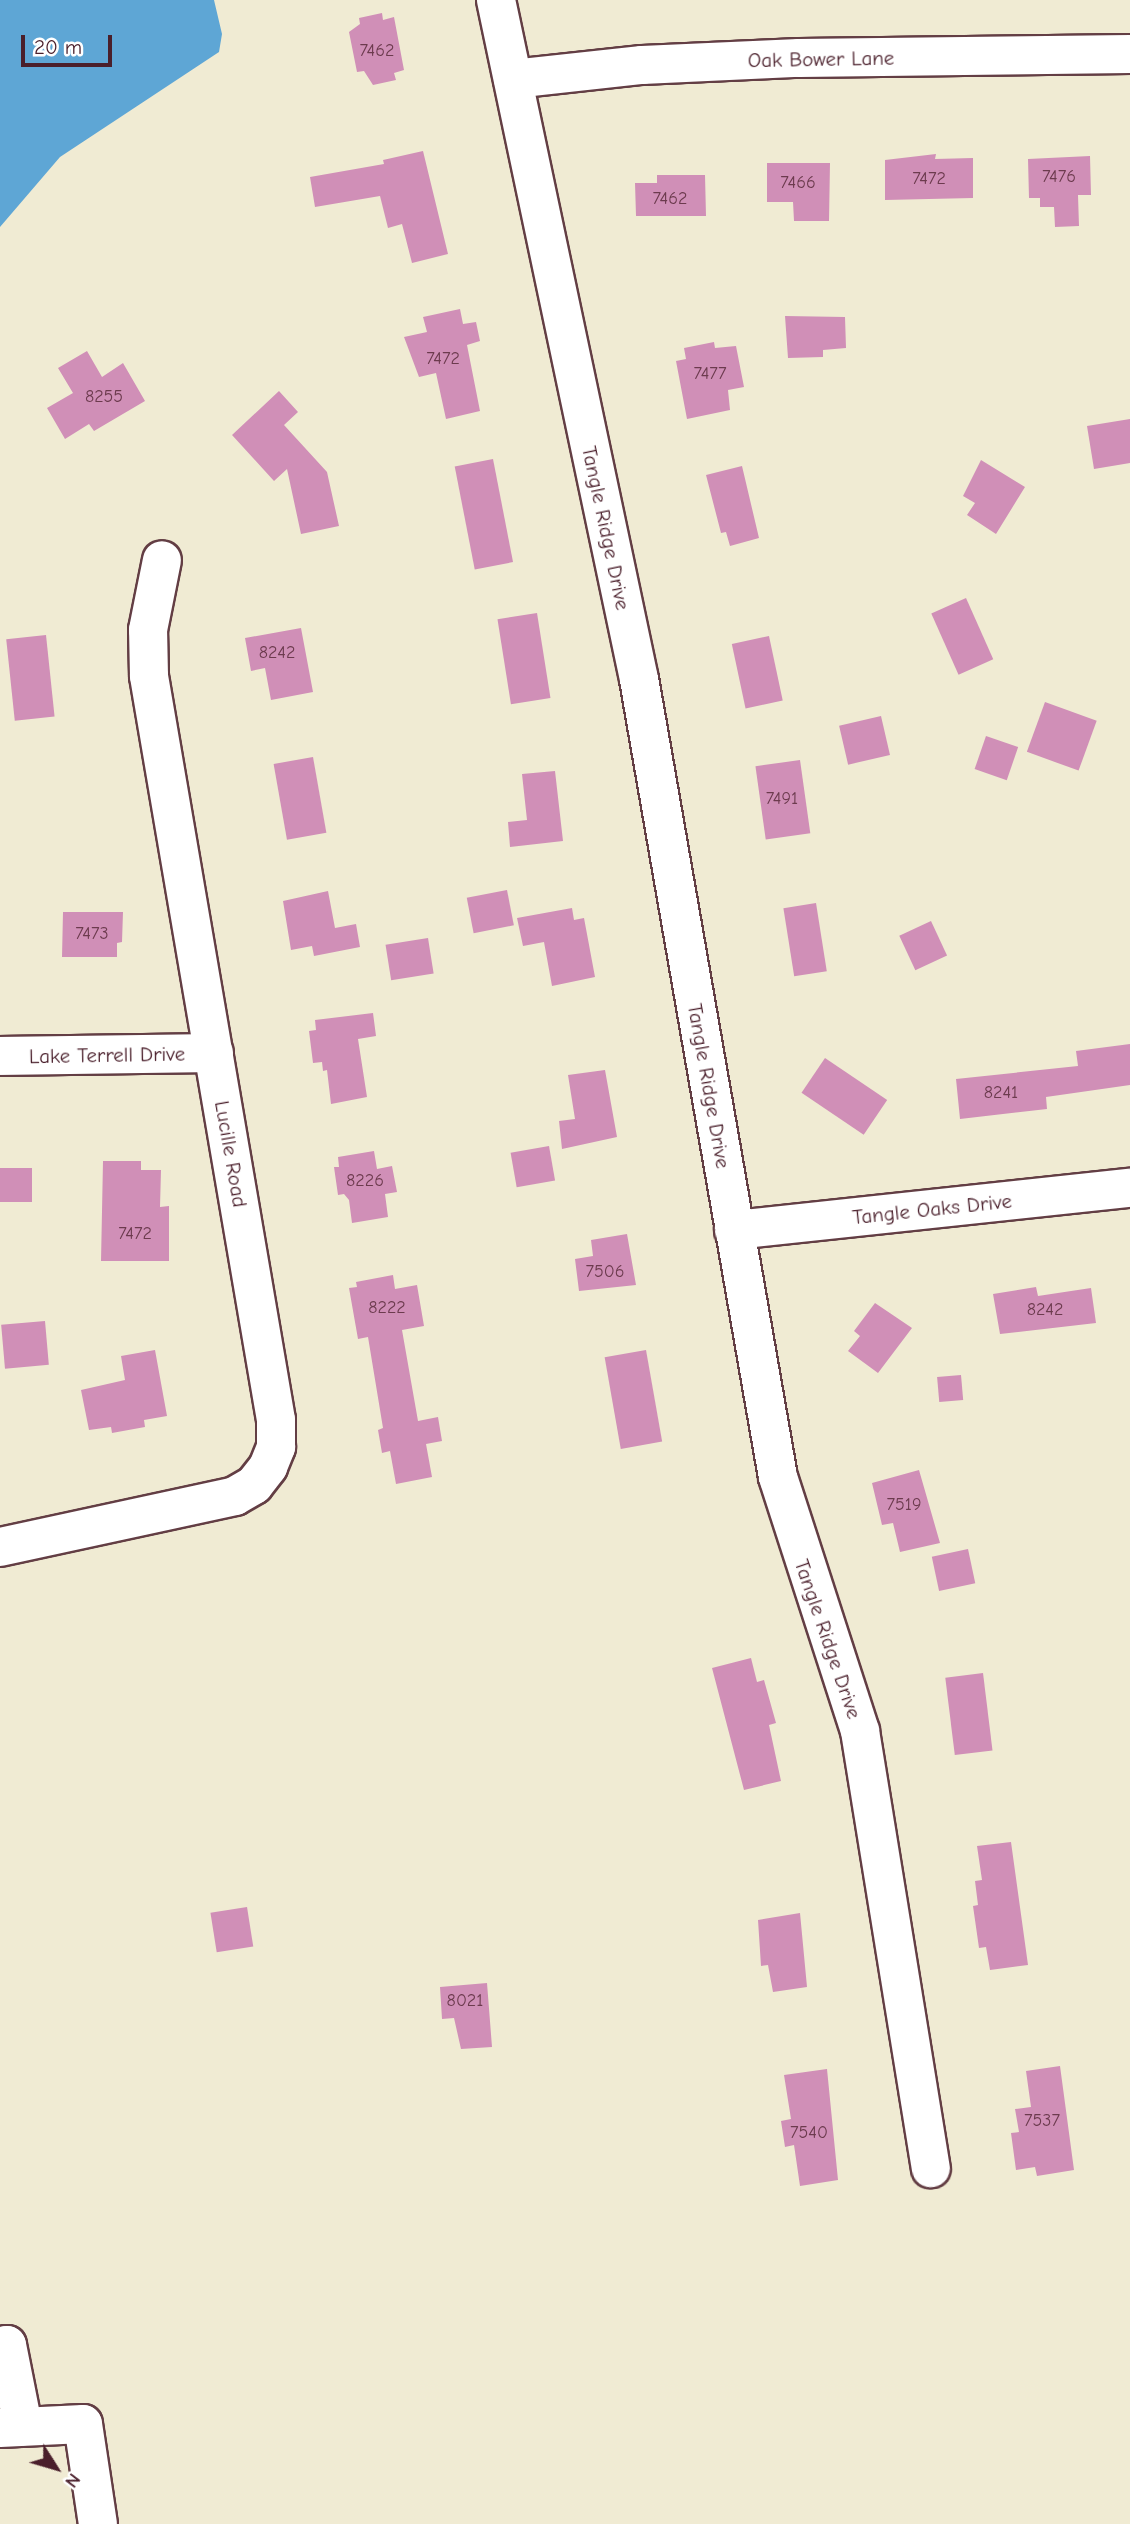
<!DOCTYPE html>
<style>
body{margin:0}
#map{position:relative;width:1130px;height:2524px;overflow:hidden;background:#f0ebd3;font-family:"Comic Neue",sans-serif}
div>[style]{position:absolute}
.water>*{inset:0;background:#5ea6d5}
.building>*{inset:0;background:#d08fb7;transform-origin:0 0}
.roads{filter:drop-shadow(2px 0 #633e44) drop-shadow(-2px 0 #633e44) drop-shadow(0 2px #633e44) drop-shadow(0 -2px #633e44)}
.minor>*{height:38px;margin:-19px;padding:0 19px;transform-origin:19px;border-radius:19px;background:#fff}
span{translate:-50% -50%;white-space:nowrap;text-align:center;line-height:1.15;-webkit-text-stroke:5px #fff;paint-order:stroke}
.number-label{font-size:18px;color:#6c3b4e}
.number-label span{-webkit-text-stroke-width:0}
.street-label{font-size:21px;color:#4a1f2b}
.north{position:absolute;left:21px;top:2433px;width:70px;height:70px;-webkit-text-stroke:5px #fff;paint-order:stroke;rotate:127deg;font-size:19px;font-weight:700;line-height:28px;text-align:center;color:#4a1f2b}
.north::after{content:'';display:block;margin:auto;width:24px;height:32px;background:#4a1f2b;clip-path:polygon(50% 0,100% 100%,50% 72%,0 100%)}
.scale{position:absolute;left:21px;top:35px;width:91px;height:32px;box-sizing:border-box;border:4px solid #4a1f2b;border-top:0;padding-left:9px;font-size:21px;line-height:24px;white-space:nowrap;color:#4a1f2b;-webkit-text-stroke:5px #fff;paint-order:stroke}
</style>
<div id="map">
<div class="water">
<div style="clip-path:polygon(0 0,214px 0,222px 34px,219px 52px,60px 157px,0 227px)"></div>
</div>
<div class="building">
<div style="clip-path:polygon(382px 13px,383px 20px,394px 17px,404px 70px,394px 73px,396px 80px,373px 85px,364px 71px,357px 72px,349px 32px,360px 24px,359px 18px)"></div>
<div style="clip-path:polygon(423px 151px,448px 254px,412px 263px,402px 224px,388px 228px,380px 196px,315px 207px,310px 177px,384px 164px,383px 160px)"></div>
<div style="clip-path:polygon(936px 154px,935px 159px,973px 158px,973px 198px,885px 200px,885px 160px)"></div>
<div style="clip-path:polygon(1090px 156px,1091px 195px,1078px 195px,1079px 226px,1055px 227px,1054px 207px,1040px 207px,1040px 198px,1029px 198px,1028px 159px)"></div>
<div style="clip-path:polygon(767px 163px,830px 163px,829px 221px,794px 221px,793px 202px,767px 202px)"></div>
<div style="clip-path:polygon(657px 175px,705px 175px,706px 216px,636px 216px,635px 183px,657px 183px)"></div>
<div style="clip-path:polygon(460px 309px,463px 324px,476px 322px,480px 341px,467px 345px,480px 411px,446px 419px,436px 373px,419px 377px,404px 337px,427px 332px,423px 317px)"></div>
<div style="clip-path:polygon(785px 316px,845px 317px,846px 348px,823px 350px,823px 357px,788px 358px)"></div>
<div style="clip-path:polygon(714px 342px,715px 348px,736px 346px,744px 387px,728px 390px,730px 410px,687px 419px,676px 361px,686px 359px,684px 348px)"></div>
<div style="clip-path:polygon(87px 351px,102px 377px,123px 363px,145px 401px,94px 431px,89px 424px,65px 439px,47px 408px,73px 393px,58px 368px)"></div>
<div style="clip-path:polygon(279px 391px,298px 412px,284px 425px,327px 472px,339px 526px,301px 534px,287px 469px,274px 481px,232px 435px)"></div>
<div style="clip-path:polygon(1130px 419px,1130px 463px,1094px 469px,1087px 426px)"></div>
<div style="left:493px;top:459px;width:105px;height:39px;rotate:79deg"></div>
<div style="clip-path:polygon(981px 460px,1025px 487px,996px 534px,967px 515px,975px 503px,963px 496px)"></div>
<div style="clip-path:polygon(742px 466px,759px 538px,730px 546px,726px 532px,721px 533px,706px 475px)"></div>
<div style="left:966px;top:598px;width:67px;height:38px;rotate:66deg"></div>
<div style="left:537px;top:613px;width:86px;height:40px;rotate:81deg"></div>
<div style="clip-path:polygon(301px 628px,313px 692px,271px 700px,265px 668px,251px 671px,245px 638px)"></div>
<div style="left:46px;top:635px;width:82px;height:40px;rotate:84deg"></div>
<div style="left:769px;top:636px;width:66px;height:38px;rotate:78deg"></div>
<div style="left:1045px;top:702px;width:55px;height:53px;rotate:20deg"></div>
<div style="left:881px;top:716px;width:40px;height:43px;rotate:77deg"></div>
<div style="left:986px;top:736px;width:34px;height:35px;rotate:19deg"></div>
<div style="left:313px;top:757px;width:77px;height:40px;rotate:80deg"></div>
<div style="left:800px;top:760px;width:74px;height:45px;rotate:82deg"></div>
<div style="clip-path:polygon(555px 771px,563px 841px,510px 847px,508px 822px,527px 820px,522px 774px)"></div>
<div style="left:507px;top:890px;width:36px;height:41px;rotate:79deg"></div>
<div style="clip-path:polygon(328px 891px,335px 928px,356px 924px,360px 947px,314px 956px,312px 946px,291px 950px,283px 901px)"></div>
<div style="left:816px;top:903px;width:69px;height:33px;rotate:81deg"></div>
<div style="clip-path:polygon(572px 908px,574px 920px,584px 918px,595px 977px,552px 986px,544px 942px,523px 946px,517px 918px)"></div>
<div style="clip-path:polygon(63px 912px,123px 912px,122px 942px,117px 943px,117px 957px,62px 957px)"></div>
<div style="left:931px;top:921px;width:38px;height:35px;rotate:65deg"></div>
<div style="left:428px;top:938px;width:36px;height:43px;rotate:81deg"></div>
<div style="clip-path:polygon(373px 1013px,376px 1036px,358px 1039px,367px 1097px,331px 1104px,327px 1070px,323px 1071px,322px 1062px,313px 1063px,309px 1031px,316px 1030px,315px 1020px)"></div>
<div style="clip-path:polygon(1130px 1044px,1130px 1085px,1046px 1097px,1047px 1109px,960px 1119px,956px 1079px,1078px 1066px,1076px 1051px)"></div>
<div style="left:825px;top:1058px;width:75px;height:42px;rotate:34deg"></div>
<div style="clip-path:polygon(605px 1070px,617px 1137px,562px 1149px,559px 1121px,575px 1119px,568px 1075px)"></div>
<div style="left:549px;top:1146px;width:35px;height:39px;rotate:80deg"></div>
<div style="clip-path:polygon(374px 1151px,377px 1169px,392px 1166px,397px 1192px,385px 1194px,388px 1217px,352px 1223px,349px 1200px,344px 1194px,338px 1195px,334px 1167px,339px 1167px,338px 1157px)"></div>
<div style="clip-path:polygon(103px 1161px,141px 1161px,141px 1170px,161px 1170px,160px 1207px,169px 1206px,169px 1261px,101px 1261px)"></div>
<div style="left:0;top:1168px;width:32px;height:34px"></div>
<div style="clip-path:polygon(627px 1234px,636px 1285px,579px 1291px,575px 1259px,593px 1256px,591px 1240px)"></div>
<div style="clip-path:polygon(393px 1275px,395px 1289px,417px 1285px,424px 1326px,402px 1330px,418px 1421px,438px 1417px,442px 1441px,426px 1444px,432px 1477px,396px 1484px,390px 1451px,382px 1453px,378px 1430px,383px 1428px,368px 1337px,358px 1339px,349px 1288px,357px 1287px,356px 1282px)"></div>
<div style="clip-path:polygon(1036px 1287px,1038px 1296px,1091px 1288px,1096px 1323px,1000px 1334px,993px 1294px)"></div>
<div style="clip-path:polygon(875px 1303px,912px 1328px,878px 1373px,848px 1351px,860px 1336px,854px 1331px)"></div>
<div style="left:45px;top:1321px;width:44px;height:44px;rotate:85deg"></div>
<div style="clip-path:polygon(155px 1350px,167px 1416px,144px 1420px,145px 1427px,112px 1433px,111px 1427px,89px 1430px,81px 1390px,125px 1380px,121px 1356px)"></div>
<div style="left:646px;top:1350px;width:93px;height:42px;rotate:80deg"></div>
<div style="left:961px;top:1375px;width:25px;height:24px;rotate:85deg"></div>
<div style="clip-path:polygon(919px 1470px,940px 1543px,900px 1552px,893px 1523px,882px 1525px,872px 1483px)"></div>
<div style="left:968px;top:1549px;width:35px;height:37px;rotate:78deg"></div>
<div style="clip-path:polygon(751px 1658px,757px 1682px,764px 1680px,776px 1723px,769px 1725px,781px 1781px,744px 1790px,712px 1668px)"></div>
<div style="left:983px;top:1673px;width:78px;height:38px;rotate:83deg"></div>
<div style="clip-path:polygon(1011px 1842px,1028px 1965px,990px 1970px,986px 1947px,979px 1948px,973px 1906px,978px 1905px,975px 1881px,982px 1880px,977px 1846px)"></div>
<div style="left:247px;top:1907px;width:40px;height:37px;rotate:81deg"></div>
<div style="clip-path:polygon(800px 1913px,807px 1987px,773px 1992px,768px 1965px,761px 1966px,758px 1920px)"></div>
<div style="clip-path:polygon(487px 1983px,492px 2047px,461px 2049px,454px 2018px,442px 2019px,440px 1987px)"></div>
<div style="clip-path:polygon(1060px 2066px,1074px 2170px,1037px 2176px,1035px 2167px,1016px 2170px,1011px 2133px,1019px 2132px,1015px 2109px,1031px 2107px,1026px 2071px)"></div>
<div style="clip-path:polygon(827px 2069px,838px 2180px,800px 2186px,794px 2145px,785px 2147px,781px 2121px,791px 2119px,784px 2075px)"></div>
</div>
<div class="roads">
<div class="minor">
<div style="left:496px;top:0;width:694px;rotate:78.11deg"></div>
<div style="left:639px;top:679px;width:810px;rotate:80.12deg"></div>
<div style="left:778px;top:1477px;width:267px;rotate:72.1deg"></div>
<div style="left:860px;top:1731px;width:443px;rotate:80.8deg"></div>
<div style="left:513px;top:79px;width:130px;rotate:-6.2deg"></div>
<div style="left:642px;top:65px;width:157px;rotate:-2.6deg"></div>
<div style="left:799px;top:58px;width:331px;rotate:-0.7deg"></div>
<div style="left:0;top:1056px;width:214px;rotate:-0.8deg"></div>
<div style="left:734px;top:1230px;width:398px;rotate:-6.1deg"></div>
<div style="left:0;top:1547px;width:240px;rotate:-12.2deg"></div>
<div style="left:235px;top:1496px;width:22px;rotate:-30deg"></div>
<div style="left:254px;top:1485px;width:23px;rotate:-52deg"></div>
<div style="left:268px;top:1467px;width:22px;rotate:-68deg"></div>
<div style="left:276px;top:1447px;width:27px;rotate:-90deg"></div>
<div style="left:276px;top:1420px;width:755px;rotate:-99.69deg"></div>
<div style="left:149px;top:676px;width:46px;rotate:-91.2deg"></div>
<div style="left:148px;top:630px;width:71px;rotate:-78.7deg"></div>
<div style="left:0;top:2346px;width:7px;rotate:-8deg"></div>
<div style="left:7px;top:2345px;width:83px;rotate:78.8deg"></div>
<div style="left:0;top:2428px;width:83px;rotate:-2.8deg"></div>
<div style="left:83px;top:2424px;width:101px;rotate:81.5deg"></div>
</div>
</div>
<div class="number-label">
<span style="left:377px;top:51px">7462</span>
<span style="left:1059px;top:177px">7476</span>
<span style="left:929px;top:179px">7472</span>
<span style="left:798px;top:183px">7466</span>
<span style="left:670px;top:199px">7462</span>
<span style="left:443px;top:359px">7472</span>
<span style="left:710px;top:374px">7477</span>
<span style="left:104px;top:397px">8255</span>
<span style="left:277px;top:653px">8242</span>
<span style="left:782px;top:799px">7491</span>
<span style="left:92px;top:934px">7473</span>
<span style="left:1001px;top:1093px">8241</span>
<span style="left:365px;top:1181px">8226</span>
<span style="left:135px;top:1234px">7472</span>
<span style="left:605px;top:1272px">7506</span>
<span style="left:387px;top:1308px">8222</span>
<span style="left:1045px;top:1310px">8242</span>
<span style="left:904px;top:1505px">7519</span>
<span style="left:465px;top:2001px">8021</span>
<span style="left:1042px;top:2121px">7537</span>
<span style="left:809px;top:2133px">7540</span>
</div>
<div class="street-label">
<span style="left:821px;top:59px;rotate:-1deg">Oak Bower Lane</span>
<span style="left:606px;top:528px;rotate:78deg">Tangle Ridge Drive</span>
<span style="left:107px;top:1055px;rotate:-1deg">Lake Terrell Drive</span>
<span style="left:709px;top:1086px;rotate:80deg">Tangle Ridge Drive</span>
<span style="left:231px;top:1154px;rotate:80deg">Lucille Road</span>
<span style="left:932px;top:1209px;rotate:-6deg">Tangle Oaks Drive</span>
<span style="left:828px;top:1639px;rotate:71deg">Tangle Ridge Drive</span>
</div>
<div class="north">N</div>
<div class="scale">20 m</div>
</div>
